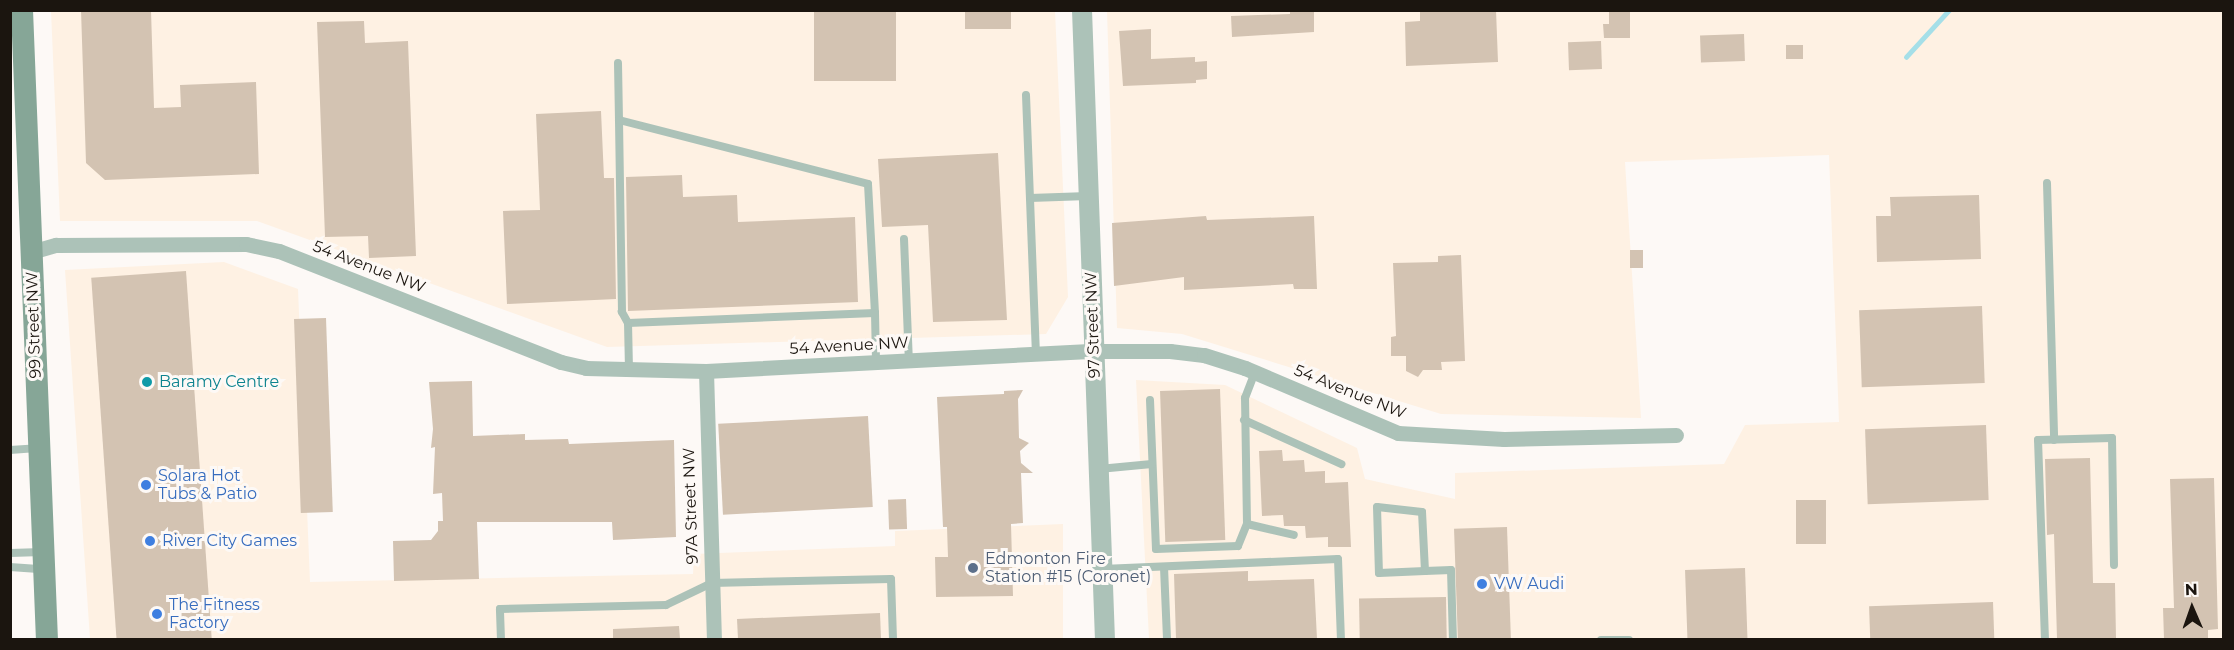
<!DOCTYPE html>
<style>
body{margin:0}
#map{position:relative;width:2234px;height:650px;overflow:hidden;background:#fdf9f6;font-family:Montserrat,sans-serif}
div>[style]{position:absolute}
.built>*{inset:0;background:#fef1e3}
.stream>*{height:4.5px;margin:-2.25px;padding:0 2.25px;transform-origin:2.25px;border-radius:2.25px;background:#a5dfe8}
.building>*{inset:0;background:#d3c3b2;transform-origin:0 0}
.service>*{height:8px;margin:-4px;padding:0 4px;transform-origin:4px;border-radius:4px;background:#acc2b8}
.minor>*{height:15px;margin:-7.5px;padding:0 7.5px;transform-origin:7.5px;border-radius:7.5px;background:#acc2b8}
.tertiary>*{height:20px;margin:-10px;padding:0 10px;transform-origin:10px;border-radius:10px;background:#acc2b8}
.secondary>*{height:22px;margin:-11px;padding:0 11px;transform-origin:11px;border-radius:11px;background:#86a697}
.dots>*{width:16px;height:16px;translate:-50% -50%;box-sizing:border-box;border:3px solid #fdf9f6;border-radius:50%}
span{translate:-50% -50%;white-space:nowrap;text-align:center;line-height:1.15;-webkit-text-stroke:6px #fdf9f6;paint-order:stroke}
.street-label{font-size:16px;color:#1b150f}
.culture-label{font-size:16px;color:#0d838f}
.left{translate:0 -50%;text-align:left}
.shop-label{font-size:16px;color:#366cbe}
.service-label{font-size:16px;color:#4e5e75}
.frame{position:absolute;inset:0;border:12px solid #1b150f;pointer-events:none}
.north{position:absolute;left:2162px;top:578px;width:60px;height:60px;-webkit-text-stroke:4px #fdf9f6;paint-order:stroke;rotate:358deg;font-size:16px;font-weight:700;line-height:24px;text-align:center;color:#1b150f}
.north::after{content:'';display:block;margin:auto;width:21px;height:27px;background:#1b150f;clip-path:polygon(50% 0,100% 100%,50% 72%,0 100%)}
</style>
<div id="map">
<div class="built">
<div style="clip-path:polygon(51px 11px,1055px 11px,1068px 297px,1046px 334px,607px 347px,257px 221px,60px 221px)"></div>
<div style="clip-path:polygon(1107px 11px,2223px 11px,2223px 639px,1149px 639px,1136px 380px,1225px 385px,1357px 448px,1365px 479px,1455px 499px,1455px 473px,1724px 464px,1745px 425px,1839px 422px,1829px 155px,1625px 162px,1641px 418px,1441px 414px,1182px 334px,1117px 328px)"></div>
<div style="clip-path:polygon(224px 262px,298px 289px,310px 582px,693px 574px,694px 554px,895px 546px,895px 531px,1063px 524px,1063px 639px,90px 639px,65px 270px)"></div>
</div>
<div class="stream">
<div style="left:1906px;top:57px;width:64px;rotate:-47.5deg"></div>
</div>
<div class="building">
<div style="clip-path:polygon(81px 10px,151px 10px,154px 108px,181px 107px,180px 85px,256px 82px,259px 174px,105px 180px,86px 163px)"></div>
<div style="left:814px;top:10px;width:82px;height:71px"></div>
<div style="left:965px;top:10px;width:46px;height:19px"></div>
<div style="clip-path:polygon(1290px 10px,1314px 10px,1314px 32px,1232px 37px,1231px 16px,1290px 14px)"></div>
<div style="clip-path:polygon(1420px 10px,1496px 10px,1498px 62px,1406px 66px,1405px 22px,1420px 21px)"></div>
<div style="clip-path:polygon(1609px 10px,1630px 10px,1630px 38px,1604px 38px,1603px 24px,1609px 24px)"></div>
<div style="clip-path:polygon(364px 21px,365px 43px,408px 41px,416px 256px,369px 258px,368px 236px,325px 237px,317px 22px)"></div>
<div style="clip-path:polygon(1151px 29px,1151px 59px,1195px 57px,1195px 62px,1207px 61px,1207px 79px,1196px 80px,1196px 83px,1123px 86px,1119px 31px)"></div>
<div style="left:1744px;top:34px;width:27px;height:44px;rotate:88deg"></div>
<div style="left:1601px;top:41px;width:28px;height:33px;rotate:88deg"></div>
<div style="left:1786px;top:45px;width:17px;height:14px"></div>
<div style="clip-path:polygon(601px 111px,604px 178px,614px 178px,616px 299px,507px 304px,503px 211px,540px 210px,536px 114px)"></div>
<div style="clip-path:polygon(998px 153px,1007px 320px,933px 322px,928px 225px,882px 227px,878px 159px)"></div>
<div style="clip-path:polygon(682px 175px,683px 197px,737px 195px,738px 222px,855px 217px,858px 302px,628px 311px,626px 177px)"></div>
<div style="clip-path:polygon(1979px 195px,1981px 259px,1877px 262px,1876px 216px,1891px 216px,1890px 197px)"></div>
<div style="clip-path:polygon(1206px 216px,1207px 220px,1314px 216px,1317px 289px,1294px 289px,1293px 284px,1184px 290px,1184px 277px,1114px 286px,1112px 223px)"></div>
<div style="left:1630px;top:250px;width:13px;height:18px"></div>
<div style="clip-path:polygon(1461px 255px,1465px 361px,1441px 362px,1442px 370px,1423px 370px,1418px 377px,1406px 371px,1406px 356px,1391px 356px,1391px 337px,1396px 336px,1393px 263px,1438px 262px,1438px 256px)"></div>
<div style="left:186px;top:271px;width:369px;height:95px;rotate:86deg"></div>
<div style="left:1982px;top:306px;width:77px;height:123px;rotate:88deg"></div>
<div style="left:326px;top:318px;width:194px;height:32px;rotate:88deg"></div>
<div style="clip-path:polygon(472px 381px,473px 436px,525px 434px,525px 440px,568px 439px,569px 444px,674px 440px,676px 537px,613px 540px,612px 522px,477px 522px,479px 579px,394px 581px,393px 541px,431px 540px,438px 531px,438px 521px,443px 521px,442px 493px,433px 494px,435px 447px,431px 448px,433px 429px,429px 382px)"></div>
<div style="left:1220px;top:389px;width:151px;height:60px;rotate:88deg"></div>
<div style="clip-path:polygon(1023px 390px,1018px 399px,1019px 438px,1029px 443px,1020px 451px,1021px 463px,1033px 473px,1021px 473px,1023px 523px,1011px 524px,1013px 596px,936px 597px,935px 557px,948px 557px,947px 527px,943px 527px,937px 397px,1004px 394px,1004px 391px)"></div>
<div style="left:868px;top:416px;width:91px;height:150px;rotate:87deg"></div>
<div style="left:1986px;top:425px;width:75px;height:121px;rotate:88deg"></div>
<div style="clip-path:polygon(1282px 450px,1283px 461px,1304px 460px,1305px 472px,1325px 471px,1325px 483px,1348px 482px,1351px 547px,1328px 547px,1328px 537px,1306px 538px,1305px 526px,1284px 526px,1283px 515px,1262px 516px,1259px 451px)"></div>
<div style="clip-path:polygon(2090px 458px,2093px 583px,2115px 583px,2116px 639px,2057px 639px,2054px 534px,2047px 535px,2045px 459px)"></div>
<div style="clip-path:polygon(2214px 478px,2218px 629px,2208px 630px,2208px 639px,2164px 639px,2163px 608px,2174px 608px,2170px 479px)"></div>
<div style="left:906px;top:499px;width:30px;height:18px;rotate:88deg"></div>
<div style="left:1796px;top:500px;width:30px;height:44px"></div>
<div style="left:1507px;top:527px;width:112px;height:53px;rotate:88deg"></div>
<div style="left:1745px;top:568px;width:71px;height:60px;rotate:88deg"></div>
<div style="clip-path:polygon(1248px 571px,1248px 581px,1314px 579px,1317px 639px,1176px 639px,1174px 574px)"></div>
<div style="left:1446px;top:597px;width:42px;height:87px;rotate:89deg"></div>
<div style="left:1993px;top:602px;width:37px;height:124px;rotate:88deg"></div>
<div style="clip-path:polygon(880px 613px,881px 639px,738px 639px,737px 619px)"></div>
<div style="clip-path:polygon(679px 626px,680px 639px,613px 639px,613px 629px)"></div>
</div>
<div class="service">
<div style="left:618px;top:63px;width:57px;rotate:89deg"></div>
<div style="left:1026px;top:95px;width:259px;rotate:87.8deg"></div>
<div style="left:2047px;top:183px;width:257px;rotate:88.4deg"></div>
<div style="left:1030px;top:198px;width:58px;rotate:-2deg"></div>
<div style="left:904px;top:239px;width:122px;rotate:87.7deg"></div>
<div style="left:628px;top:323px;width:13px;rotate:-119deg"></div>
<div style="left:622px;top:312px;width:192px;rotate:-90.9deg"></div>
<div style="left:619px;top:120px;width:257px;rotate:14.4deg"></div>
<div style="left:868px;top:184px;width:129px;rotate:86.9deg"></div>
<div style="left:629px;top:370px;width:47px;rotate:-91.2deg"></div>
<div style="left:628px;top:323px;width:247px;rotate:-2.3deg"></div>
<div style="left:875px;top:313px;width:49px;rotate:88.8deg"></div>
<div style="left:1150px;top:400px;width:149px;rotate:87.7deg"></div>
<div style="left:1156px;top:549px;width:82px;rotate:-2.1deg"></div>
<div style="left:1238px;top:546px;width:24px;rotate:-68deg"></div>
<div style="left:1247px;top:524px;width:126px;rotate:-90.9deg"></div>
<div style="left:1245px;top:398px;width:28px;rotate:-69deg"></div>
<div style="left:1244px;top:420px;width:107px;rotate:24.4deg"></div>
<div style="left:10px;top:450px;width:27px;rotate:-4deg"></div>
<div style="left:1099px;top:469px;width:53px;rotate:-5.4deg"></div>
<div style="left:1247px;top:524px;width:48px;rotate:13.2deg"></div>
<div style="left:10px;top:553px;width:32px;rotate:-2deg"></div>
<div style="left:10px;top:567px;width:32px;rotate:4deg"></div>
<div style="left:1164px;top:567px;width:73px;rotate:87.6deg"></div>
<div style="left:1102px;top:569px;width:236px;rotate:-2.4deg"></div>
<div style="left:1338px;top:559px;width:81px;rotate:87.9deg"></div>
<div style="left:1425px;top:571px;width:59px;rotate:-92.9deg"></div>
<div style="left:1422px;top:512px;width:45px;rotate:-173.7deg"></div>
<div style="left:1377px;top:507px;width:66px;rotate:88.3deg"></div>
<div style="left:1379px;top:573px;width:46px;rotate:-2.5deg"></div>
<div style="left:1425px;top:571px;width:26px;rotate:-2deg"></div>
<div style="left:1451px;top:570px;width:70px;rotate:88.4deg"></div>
<div style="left:501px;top:640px;width:31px;rotate:-92deg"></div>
<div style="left:500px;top:609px;width:166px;rotate:-1.4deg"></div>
<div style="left:666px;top:605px;width:51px;rotate:-25.6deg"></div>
<div style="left:712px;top:583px;width:179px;rotate:-1.3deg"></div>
<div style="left:891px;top:579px;width:61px;rotate:88.1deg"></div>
<div style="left:1601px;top:640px;width:28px"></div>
<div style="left:2045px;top:640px;width:200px;rotate:-92deg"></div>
<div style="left:2038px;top:440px;width:74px;rotate:-1.5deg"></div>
<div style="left:2112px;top:438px;width:127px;rotate:89.1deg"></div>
</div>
<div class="minor">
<div style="left:31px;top:252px;width:26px;rotate:-16deg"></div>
<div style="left:56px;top:245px;width:190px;rotate:-0.3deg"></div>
<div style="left:246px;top:244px;width:34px;rotate:12deg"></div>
<div style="left:279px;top:251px;width:303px;rotate:21.5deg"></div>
<div style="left:561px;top:362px;width:26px;rotate:13deg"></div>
<div style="left:586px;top:368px;width:120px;rotate:1.4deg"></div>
<div style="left:706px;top:371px;width:389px;rotate:-3deg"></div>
<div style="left:1094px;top:351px;width:76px"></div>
<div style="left:1170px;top:351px;width:34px;rotate:7deg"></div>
<div style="left:1204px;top:355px;width:43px;rotate:17.6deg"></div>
<div style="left:1245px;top:368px;width:166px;rotate:23deg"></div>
<div style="left:1398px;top:433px;width:106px;rotate:3.2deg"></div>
<div style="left:1504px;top:439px;width:172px;rotate:-1.3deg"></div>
<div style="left:706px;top:371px;width:269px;rotate:88.3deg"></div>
</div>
<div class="tertiary">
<div style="left:1082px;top:10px;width:630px;rotate:87.91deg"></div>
</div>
<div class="secondary">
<div style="left:22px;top:10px;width:630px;rotate:87.73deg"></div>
</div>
<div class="dots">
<div style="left:147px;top:382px;background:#0f9aa8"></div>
<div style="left:146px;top:485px;background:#3f7fe0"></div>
<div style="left:150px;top:541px;background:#3f7fe0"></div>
<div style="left:973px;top:568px;background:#5c6f8a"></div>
<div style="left:1482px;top:584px;background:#3f7fe0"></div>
<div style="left:157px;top:614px;background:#3f7fe0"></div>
</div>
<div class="street-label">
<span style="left:369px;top:267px;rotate:21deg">54 Avenue NW</span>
<span style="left:34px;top:325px;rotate:-92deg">99 Street NW</span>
<span style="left:1093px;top:325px;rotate:-92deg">97 Street NW</span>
<span style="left:849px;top:346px;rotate:-3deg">54 Avenue NW</span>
<span style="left:1350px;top:392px;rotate:22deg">54 Avenue NW</span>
<span style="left:691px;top:506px;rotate:-92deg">97A Street NW</span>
</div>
<div class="culture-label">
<span class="left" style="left:159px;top:382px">Baramy Centre</span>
</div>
<div class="shop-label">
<span class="left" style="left:158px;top:485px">Solara Hot<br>Tubs &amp; Patio</span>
<span class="left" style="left:162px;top:541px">River City Games</span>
<span class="left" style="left:1494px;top:584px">VW Audi</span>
<span class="left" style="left:169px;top:614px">The Fitness<br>Factory</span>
</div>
<div class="service-label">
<span class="left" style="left:985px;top:568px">Edmonton Fire<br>Station #15 (Coronet)</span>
</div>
<div class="frame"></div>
<div class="north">N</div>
</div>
